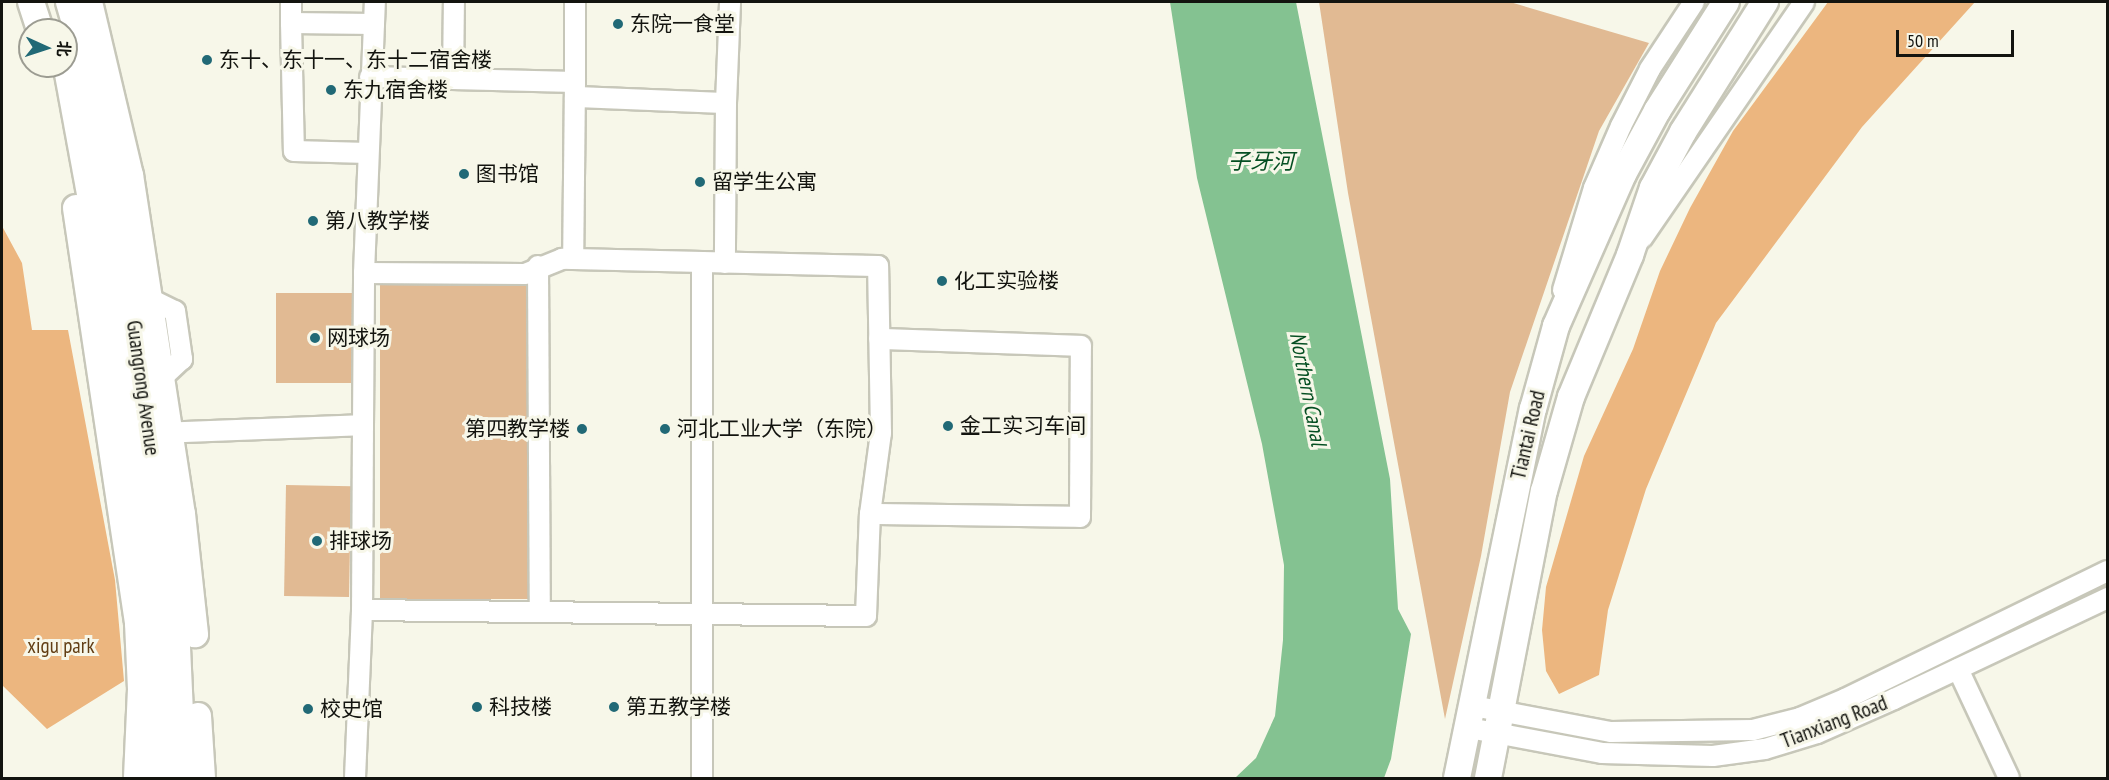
<!DOCTYPE html>
<meta charset="utf-8">
<style>
body{margin:0}
#map{position:relative;width:2109px;height:780px;overflow:hidden;background:#f7f7e9;font-family:"PT Sans Narrow","Noto Sans SC",sans-serif}
div>[style]{position:absolute}
.green>*{inset:0;background:#e1ba93;transform-origin:0 0}
.forest>*{inset:0;background:#ecb67f}
.water>*{inset:0;background:#84c291}
.roads{filter:drop-shadow(2px 0 #c7c7b9) drop-shadow(-2px 0 #c7c7b9) drop-shadow(0 2px #c7c7b9) drop-shadow(0 -2px #c7c7b9)}
.minor>*{height:20px;margin:-10px;padding:0 10px;transform-origin:10px;border-radius:10px;background:#fff}
.major>*{height:26px;margin:-13px;padding:0 13px;transform-origin:13px;border-radius:13px;background:#fff}
.dots>*{width:16px;height:16px;translate:-50% -50%;box-sizing:border-box;border:3px solid #f7f7e9;border-radius:50%}
span{translate:-50% -50%;white-space:nowrap;text-align:center;line-height:1.15;-webkit-text-stroke:6px #f7f7e9;paint-order:stroke}
.poi-label{font-size:21px;color:#13140f}
.left{translate:0 -50%;text-align:left}
.right{translate:-100% -50%;text-align:right}
.street-label{font-size:21px;color:#13140f}
.park-label{font-size:21px;color:#623e14}
.water-label{font-size:22px;color:#054f22;font-style:italic}
.frame{position:absolute;inset:0;border:3px solid #13140f;pointer-events:none}
.north{position:absolute;left:18px;top:18px;width:60px;height:60px;box-sizing:border-box;background:#f7f7e9;border:2px solid #9c9c92;border-radius:50%;rotate:93deg;font-size:16px;font-weight:700;line-height:24px;text-align:center;color:#13140f}
.north::after{content:'';display:block;margin:auto;width:21px;height:27px;background:#216976;clip-path:polygon(50% 0,100% 100%,50% 72%,0 100%)}
.scale{position:absolute;left:1896px;top:30px;width:118px;height:27px;box-sizing:border-box;border:3px solid #13140f;border-top:0;padding-left:8px;font-size:18px;line-height:21px;white-space:nowrap;color:#13140f;-webkit-text-stroke:4px #f7f7e9;paint-order:stroke}
</style>
<div id="map">
<div class="green">
<div style="clip-path:polygon(1319px 2px,1510px 2px,1649px 43px,1599px 131px,1510px 392px,1481px 556px,1445px 719px,1348px 193px)"></div>
<div style="left:380px;top:284px;width:159px;height:315px"></div>
<div style="left:276px;top:293px;width:79px;height:90px"></div>
<div style="left:286px;top:485px;width:65px;height:111px;rotate:1deg"></div>
</div>
<div class="forest">
<div style="clip-path:polygon(1828px 2px,1975px 2px,1862px 127px,1716px 323px,1646px 489px,1608px 610px,1599px 675px,1559px 694px,1546px 671px,1542px 630px,1546px 587px,1584px 456px,1633px 349px,1660px 271px,1690px 208px,1733px 131px)"></div>
<div style="clip-path:polygon(2px 226px,22px 263px,32px 330px,68px 330px,115px 580px,124px 681px,47px 729px,2px 685px)"></div>
</div>
<div class="water">
<div style="clip-path:polygon(1170px 2px,1296px 2px,1390px 479px,1398px 609px,1411px 634px,1391px 759px,1384px 778px,1235px 778px,1256px 758px,1275px 716px,1283px 640px,1284px 565px,1262px 444px,1197px 178px)"></div>
</div>
<div class="roads">
<div class="minor">
<div style="left:291px;top:2px;width:21px;rotate:90deg"></div>
<div style="left:291px;top:23px;width:83px;rotate:0.7deg"></div>
<div style="left:575px;top:2px;width:80px;rotate:90deg"></div>
<div style="left:291px;top:23px;width:128px;rotate:88.7deg"></div>
<div style="left:294px;top:151px;width:74px;rotate:1.5deg"></div>
<div style="left:370px;top:77px;width:205px;rotate:1.4deg"></div>
<div style="left:575px;top:82px;width:177px;rotate:90.6deg"></div>
<div style="left:453px;top:79px;width:77px;rotate:-89.3deg"></div>
<div style="left:575px;top:97px;width:151px;rotate:2.3deg"></div>
<div style="left:726px;top:103px;width:160px;rotate:90.4deg"></div>
<div style="left:726px;top:103px;width:101px;rotate:-87.7deg"></div>
<div style="left:1642px;top:238px;width:286px;rotate:-55.5deg"></div>
<div style="left:538px;top:266px;width:345px;rotate:89.7deg"></div>
<div style="left:1563px;top:290px;width:107px;rotate:-73.1deg"></div>
<div style="left:1594px;top:188px;width:68px;rotate:-66.5deg"></div>
<div style="left:1621px;top:126px;width:64px;rotate:-63deg"></div>
<div style="left:1650px;top:69px;width:80px;rotate:-56.7deg"></div>
<div style="left:148px;top:298px;width:30px;rotate:26deg"></div>
<div style="left:175px;top:311px;width:49px;rotate:81.7deg"></div>
<div style="left:182px;top:359px;width:38px;rotate:137deg"></div>
<div style="left:363px;top:425px;width:152px;rotate:-89.6deg"></div>
<div style="left:364px;top:273px;width:271px;rotate:-87.7deg"></div>
<div style="left:156px;top:433px;width:207px;rotate:-2.2deg"></div>
<div style="left:363px;top:425px;width:185px;rotate:90.3deg"></div>
<div style="left:362px;top:610px;width:504px;rotate:0.68deg"></div>
<div style="left:866px;top:616px;width:102px;rotate:-87.8deg"></div>
<div style="left:870px;top:514px;width:82px;rotate:-82.3deg"></div>
<div style="left:881px;top:433px;width:167px;rotate:-91deg"></div>
<div style="left:878px;top:266px;width:316px;rotate:-178.7deg"></div>
<div style="left:562px;top:259px;width:40px;rotate:158deg"></div>
<div style="left:525px;top:274px;width:161px;rotate:-179.6deg"></div>
<div style="left:870px;top:514px;width:210px;rotate:0.8deg"></div>
<div style="left:1080px;top:517px;width:171px;rotate:-89.7deg"></div>
<div style="left:1081px;top:346px;width:202px;rotate:-178deg"></div>
<div style="left:1958px;top:669px;width:120px;rotate:64.9deg"></div>
<div style="left:1473px;top:706px;width:140px;rotate:10.7deg"></div>
<div style="left:1611px;top:732px;width:142px;rotate:-0.8deg"></div>
<div style="left:1753px;top:730px;width:49px;rotate:-14.3deg"></div>
<div style="left:1800px;top:718px;width:49px;rotate:-22.9deg"></div>
<div style="left:1845px;top:699px;width:292px;rotate:-26deg"></div>
<div style="left:1469px;top:728px;width:135px;rotate:10.6deg"></div>
<div style="left:1602px;top:753px;width:111px;rotate:1.5deg"></div>
<div style="left:1713px;top:756px;width:52px;rotate:-7.7deg"></div>
<div style="left:1765px;top:749px;width:54px;rotate:-17.1deg"></div>
<div style="left:1817px;top:733px;width:84px;rotate:-23.8deg"></div>
<div style="left:1894px;top:699px;width:237px;rotate:-25.3deg"></div>
<div style="left:355px;top:778px;width:168px;rotate:-87.6deg"></div>
<div style="left:702px;top:778px;width:516px;rotate:-90deg"></div>
</div>
<div class="major">
<div style="left:31px;top:2px;width:29px;rotate:72deg"></div>
<div style="left:69px;top:2px;width:68px;rotate:73.7deg"></div>
<div style="left:88px;top:67px;width:122px;rotate:78.7deg"></div>
<div style="left:112px;top:187px;width:343px;rotate:81.3deg"></div>
<div style="left:164px;top:526px;width:100px;rotate:83.1deg"></div>
<div style="left:176px;top:625px;width:153px;rotate:87.4deg"></div>
<div style="left:89px;top:2px;width:178px;rotate:76.7deg"></div>
<div style="left:130px;top:175px;width:343px;rotate:81.3deg"></div>
<div style="left:182px;top:514px;width:121px;rotate:83.8deg"></div>
<div style="left:66px;top:63px;width:259px;rotate:79.6deg"></div>
<div style="left:113px;top:318px;width:276px;rotate:81.5deg"></div>
<div style="left:154px;top:591px;width:187px;rotate:88.2deg"></div>
<div style="left:76px;top:208px;width:420px;rotate:81.5deg"></div>
<div style="left:138px;top:623px;width:66px;rotate:87.4deg"></div>
<div style="left:141px;top:689px;width:89px;rotate:92.6deg"></div>
<div style="left:198px;top:716px;width:62px;rotate:86.3deg"></div>
<div style="left:1457px;top:778px;width:377px;rotate:-78.4deg"></div>
<div style="left:1533px;top:409px;width:86px;rotate:-74.5deg"></div>
<div style="left:1556px;top:326px;width:166px;rotate:-66.2deg"></div>
<div style="left:1623px;top:174px;width:72px;rotate:-61.6deg"></div>
<div style="left:1657px;top:111px;width:129px;rotate:-57.7deg"></div>
<div style="left:1488px;top:778px;width:292px;rotate:-79deg"></div>
<div style="left:1544px;top:491px;width:98px;rotate:-74deg"></div>
<div style="left:1571px;top:397px;width:154px;rotate:-67.4deg"></div>
<div style="left:1630px;top:255px;width:71px;rotate:-71.1deg"></div>
<div style="left:1653px;top:188px;width:64px;rotate:-61.8deg"></div>
<div style="left:1683px;top:132px;width:154px;rotate:-57.8deg"></div>
</div>
</div>
<div class="dots">
<div style="left:618px;top:24px;background:#216976"></div>
<div style="left:207px;top:60px;background:#216976"></div>
<div style="left:331px;top:90px;background:#216976"></div>
<div style="left:464px;top:174px;background:#216976"></div>
<div style="left:700px;top:182px;background:#216976"></div>
<div style="left:313px;top:221px;background:#216976"></div>
<div style="left:942px;top:281px;background:#216976"></div>
<div style="left:315px;top:338px;background:#216976"></div>
<div style="left:948px;top:426px;background:#216976"></div>
<div style="left:582px;top:429px;background:#216976"></div>
<div style="left:665px;top:429px;background:#216976"></div>
<div style="left:317px;top:541px;background:#216976"></div>
<div style="left:477px;top:707px;background:#216976"></div>
<div style="left:614px;top:707px;background:#216976"></div>
<div style="left:308px;top:709px;background:#216976"></div>
</div>
<div class="poi-label">
<span class="left" style="left:630px;top:24px">东院一食堂</span>
<span class="left" style="left:219px;top:60px">东十、东十一、东十二宿舍楼</span>
<span class="left" style="left:343px;top:90px">东九宿舍楼</span>
<span class="left" style="left:476px;top:174px">图书馆</span>
<span class="left" style="left:712px;top:182px">留学生公寓</span>
<span class="left" style="left:325px;top:221px">第八教学楼</span>
<span class="left" style="left:954px;top:281px">化工实验楼</span>
<span class="left" style="left:327px;top:338px">网球场</span>
<span class="left" style="left:960px;top:426px">金工实习车间</span>
<span class="right" style="left:570px;top:429px">第四教学楼</span>
<span class="left" style="left:677px;top:429px">河北工业大学（东院）</span>
<span class="left" style="left:329px;top:541px">排球场</span>
<span class="left" style="left:489px;top:707px">科技楼</span>
<span class="left" style="left:626px;top:707px">第五教学楼</span>
<span class="left" style="left:320px;top:709px">校史馆</span>
</div>
<div class="street-label">
<span style="left:143px;top:388px;rotate:82deg">Guangrong Avenue</span>
<span style="left:1528px;top:435px;rotate:-77deg">Tiantai Road</span>
<span style="left:1834px;top:722px;rotate:-21deg">Tianxiang Road</span>
</div>
<div class="park-label">
<span style="left:61px;top:646px">xigu park</span>
</div>
<div class="water-label">
<span style="left:1261px;top:162px">子牙河</span>
<span style="left:1308px;top:389px;rotate:79deg">Northern Canal</span>
</div>
<div class="frame"></div>
<div class="north">北</div>
<div class="scale">50 m</div>
</div>
